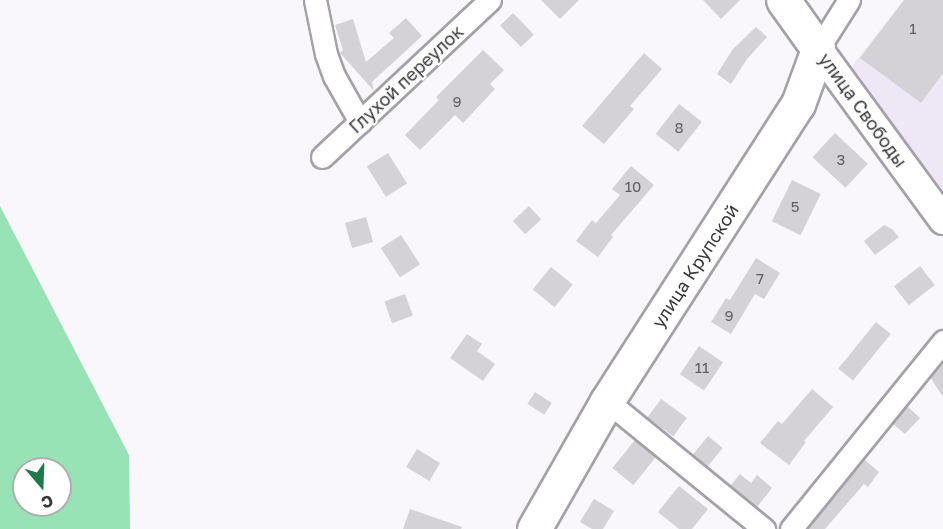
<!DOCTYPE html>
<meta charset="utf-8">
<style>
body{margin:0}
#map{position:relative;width:943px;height:529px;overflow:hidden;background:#f9f6fc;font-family:"Golos Text",sans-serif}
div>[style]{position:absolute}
.built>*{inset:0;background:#eee7f5}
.green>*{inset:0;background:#98e3b6}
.building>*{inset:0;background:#d4d1d7;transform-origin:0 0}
.roads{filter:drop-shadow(2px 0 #a4a1a7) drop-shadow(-2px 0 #a4a1a7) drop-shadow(0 2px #a4a1a7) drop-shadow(0 -2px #a4a1a7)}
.street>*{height:21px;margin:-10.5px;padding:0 10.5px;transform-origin:10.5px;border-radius:10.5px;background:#fff}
.secondary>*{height:28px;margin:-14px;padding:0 14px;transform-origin:14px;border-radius:14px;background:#fff}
.primary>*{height:33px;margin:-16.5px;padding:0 16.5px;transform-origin:16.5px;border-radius:16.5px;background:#fff}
span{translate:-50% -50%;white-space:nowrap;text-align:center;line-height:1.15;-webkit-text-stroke:4.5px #fff;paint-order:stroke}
.number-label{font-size:15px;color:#5f5e61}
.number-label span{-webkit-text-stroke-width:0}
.street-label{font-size:18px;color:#38373a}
.north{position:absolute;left:12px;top:457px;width:60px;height:60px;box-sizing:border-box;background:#fff;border:2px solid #afafb0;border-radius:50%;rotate:161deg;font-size:16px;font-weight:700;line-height:24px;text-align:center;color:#38373a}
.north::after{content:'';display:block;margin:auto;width:21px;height:27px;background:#1f794d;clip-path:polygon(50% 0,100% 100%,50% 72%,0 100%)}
</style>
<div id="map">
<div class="built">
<div style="clip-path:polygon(904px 0,943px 0,943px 203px,852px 66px)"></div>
</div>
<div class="green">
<div style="clip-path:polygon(evenodd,0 206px,129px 455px,130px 529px,0 529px,0 206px,24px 469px,60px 469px,60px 505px,24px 505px,24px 469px)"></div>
</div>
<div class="building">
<div style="clip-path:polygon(541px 0,579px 0,560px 19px)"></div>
<div style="clip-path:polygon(703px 0,740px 0,721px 19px)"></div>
<div style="clip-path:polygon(904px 0,943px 0,943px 73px,921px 103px,860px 58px)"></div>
<div style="left:513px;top:13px;width:30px;height:18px;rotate:46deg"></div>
<div style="clip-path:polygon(406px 18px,422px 36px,372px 82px,374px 91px,340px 53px,343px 50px,335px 25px,353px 19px,366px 62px,394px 38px,389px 33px)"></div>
<div style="clip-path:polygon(756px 27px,767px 37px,747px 59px,731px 84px,717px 74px,733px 49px)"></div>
<div style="clip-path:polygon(483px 50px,504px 70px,490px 84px,495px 89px,463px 123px,455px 115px,420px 150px,405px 135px,439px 100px,436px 97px)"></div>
<div style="clip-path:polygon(644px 53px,662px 69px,630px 106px,634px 109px,604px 144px,582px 126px)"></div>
<div style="left:679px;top:104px;width:29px;height:38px;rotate:38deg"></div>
<div style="left:835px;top:133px;width:45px;height:33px;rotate:43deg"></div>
<div style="left:388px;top:153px;width:36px;height:25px;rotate:58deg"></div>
<div style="clip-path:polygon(631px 166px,654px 185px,611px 235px,613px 237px,598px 257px,576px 241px,592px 220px,596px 223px,620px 195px,612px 189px)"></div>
<div style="left:792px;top:180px;width:32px;height:46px;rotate:26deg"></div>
<div style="left:529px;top:206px;width:18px;height:22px;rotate:47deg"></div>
<div style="left:366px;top:217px;width:26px;height:22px;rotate:74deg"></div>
<div style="clip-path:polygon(884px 225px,892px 229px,899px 237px,875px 255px,864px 241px)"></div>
<div style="left:401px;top:235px;width:35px;height:24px;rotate:57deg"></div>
<div style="clip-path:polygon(756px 258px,780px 273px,764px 299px,755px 294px,731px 334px,711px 322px,726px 298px,730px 300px)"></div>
<div style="left:920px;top:266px;width:24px;height:33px;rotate:52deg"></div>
<div style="left:551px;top:267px;width:28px;height:29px;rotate:39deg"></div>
<div style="left:405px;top:294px;width:23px;height:22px;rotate:70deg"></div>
<div style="left:876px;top:322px;width:19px;height:60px;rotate:39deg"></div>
<div style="clip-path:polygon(467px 334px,482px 344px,477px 351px,495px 364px,483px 381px,450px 358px)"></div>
<div style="left:699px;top:346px;width:29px;height:34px;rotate:34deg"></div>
<div style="clip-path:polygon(943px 361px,943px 397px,930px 377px)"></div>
<div style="clip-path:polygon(812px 389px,833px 407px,804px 441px,806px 442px,789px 465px,760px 443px,778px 421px,782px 424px)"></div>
<div style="left:535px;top:392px;width:20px;height:14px;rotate:33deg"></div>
<div style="left:661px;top:399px;width:32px;height:23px;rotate:36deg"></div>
<div style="clip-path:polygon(907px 406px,920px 418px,905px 434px,893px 424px)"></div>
<div style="left:708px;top:436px;width:19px;height:24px;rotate:39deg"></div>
<div style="left:635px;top:440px;width:27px;height:36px;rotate:39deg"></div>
<div style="left:417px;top:449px;width:27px;height:21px;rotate:31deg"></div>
<div style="clip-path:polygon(864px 459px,879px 472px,868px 487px,864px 484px,825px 529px,807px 529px)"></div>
<div style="clip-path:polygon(740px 474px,751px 483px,757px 475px,772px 488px,757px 507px,731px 485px)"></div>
<div style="clip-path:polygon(679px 486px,708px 509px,692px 529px,679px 529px,658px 512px)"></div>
<div style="clip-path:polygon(594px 499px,614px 511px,603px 529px,592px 529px,580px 522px)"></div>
<div style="clip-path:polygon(410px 509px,462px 527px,461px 529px,403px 529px)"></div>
</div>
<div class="roads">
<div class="street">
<div style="left:315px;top:0;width:55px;rotate:78.5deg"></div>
<div style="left:326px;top:54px;width:23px;rotate:70deg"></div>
<div style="left:334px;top:76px;width:53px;rotate:60.5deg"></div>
<div style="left:818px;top:49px;width:58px;rotate:-57.7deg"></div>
<div style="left:322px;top:157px;width:230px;rotate:-43.1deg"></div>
<div style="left:607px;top:401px;width:203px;rotate:39.2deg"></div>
<div style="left:791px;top:529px;width:242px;rotate:-51deg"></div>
</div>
<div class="secondary">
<div style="left:818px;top:49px;width:212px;rotate:53.8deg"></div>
</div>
<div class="primary">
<div style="left:534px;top:529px;width:147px;rotate:-60.3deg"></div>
<div style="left:607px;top:401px;width:353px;rotate:-57.3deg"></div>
<div style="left:798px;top:104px;width:59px;rotate:-70deg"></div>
<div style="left:818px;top:49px;width:60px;rotate:-125.5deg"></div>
</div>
</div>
<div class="number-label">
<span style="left:913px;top:29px">1</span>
<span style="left:457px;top:102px">9</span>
<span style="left:679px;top:128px">8</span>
<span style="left:841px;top:160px">3</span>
<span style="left:633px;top:187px">10</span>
<span style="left:795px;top:207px">5</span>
<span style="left:760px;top:279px">7</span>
<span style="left:729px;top:316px">9</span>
<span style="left:702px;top:368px">11</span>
</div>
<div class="street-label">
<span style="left:406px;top:79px;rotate:-43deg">Глухой переулок</span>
<span style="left:863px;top:110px;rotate:54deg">улица Свободы</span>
<span style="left:695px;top:266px;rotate:-57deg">улица Крупской</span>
</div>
<div class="north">С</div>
</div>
